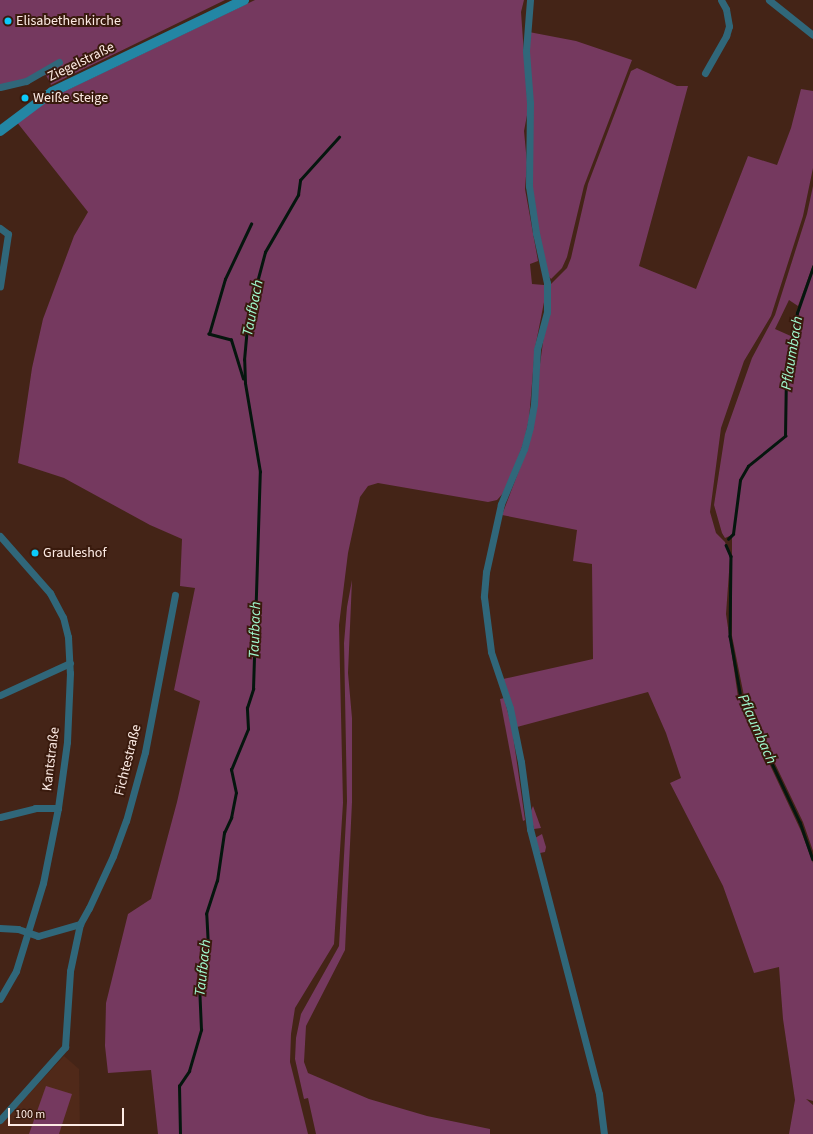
<!DOCTYPE html>
<meta charset="utf-8">
<style>
body{margin:0}
#map{position:relative;width:813px;height:1134px;overflow:hidden;background:#442417;font-family:"Source Sans 3",sans-serif}
div>[style]{position:absolute}
.built>*{inset:0;background:#502919}
.green>*{inset:0;background:#75395f}
.stream>*{height:2.5px;margin:-1.25px;padding:0 1.25px;transform-origin:1.25px;border-radius:1.25px;background:#05160e}
.street>*{height:7px;margin:-3.5px;padding:0 3.5px;transform-origin:3.5px;border-radius:3.5px;background:#30677a}
.secondary>*{height:10px;margin:-5px;padding:0 5px;transform-origin:5px;border-radius:5px;background:#2386a4}
.dots>*{width:11px;height:11px;translate:-50% -50%;box-sizing:border-box;border:2px solid #391a0d;border-radius:50%}
span{translate:-50% -50%;white-space:nowrap;text-align:center;line-height:1.15;-webkit-text-stroke:4px #391a0d;paint-order:stroke}
.poi-label{font-size:14px;color:#fdebe4}
.left{translate:0 -50%;text-align:left}
.street-label{font-size:14px;color:#fdebe4}
.water-label{font-size:15px;color:#a1fbd0;font-style:italic}
.scale{position:absolute;left:8px;top:1108px;width:116px;height:18px;box-sizing:border-box;border:2px solid #fdebe4;border-top:0;padding-left:5px;font-size:12px;line-height:14px;white-space:nowrap;color:#fdebe4;-webkit-text-stroke:3px #391a0d;paint-order:stroke}
</style>
<div id="map">
<div class="built">
<div style="clip-path:polygon(64px 1056px,79px 1069px,80px 1134px,0 1134px,0 1125px)"></div>
</div>
<div class="green">
<div style="clip-path:polygon(0 0,225px 0,51px 85px,46px 75px,0 85px)"></div>
<div style="clip-path:polygon(255px 0,524px 0,521px 12px,528px 110px,524px 131px,527px 163px,525px 189px,538px 261px,530px 264px,532px 284px,544px 285px,545px 297px,535px 348px,529px 419px,524px 441px,507px 489px,497px 500px,488px 502px,378px 483px,368px 486px,360px 497px,348px 553px,339px 625px,343px 803px,334px 944px,295px 1008px,291px 1034px,290px 1062px,308px 1134px,158px 1134px,151px 1070px,108px 1073px,105px 1046px,106px 1003px,128px 914px,151px 899px,177px 802px,200px 701px,174px 690px,195px 588px,180px 586px,182px 539px,150px 525px,64px 478px,18px 463px,32px 368px,43px 319px,74px 236px,88px 212px,16px 121px,65px 91px)"></div>
<div style="clip-path:polygon(529px 32px,576px 41px,632px 60px,584px 186px,567px 257px,562px 268px,551px 279px,547px 274px,531px 189px)"></div>
<div style="clip-path:polygon(637px 68px,677px 86px,688px 86px,639px 266px,696px 289px,748px 156px,777px 165px,791px 128px,801px 89px,813px 91px,813px 168px,803px 216px,771px 316px,744px 361px,721px 428px,710px 512px,716px 533px,725px 542px,730px 558px,726px 614px,738px 697px,801px 831px,813px 863px,813px 1101px,806px 1099px,813px 1105px,813px 1134px,789px 1134px,795px 1100px,783px 1019px,779px 967px,754px 973px,723px 886px,670px 783px,681px 778px,666px 733px,648px 692px,517px 727px,503px 679px,593px 659px,592px 564px,573px 561px,577px 530px,502px 515px,529px 444px,551px 284px,567px 268px,571px 258px,588px 184px,631px 71px)"></div>
<div style="clip-path:polygon(813px 186px,813px 265px,798px 306px,789px 300px,775px 329px,793px 337px,797px 313px,813px 267px,813px 851px,803px 822px,745px 701px,732px 636px,732px 535px,725px 538px,722px 533px,714px 505px,725px 434px,752px 358px,775px 315px,807px 214px)"></div>
<div style="clip-path:polygon(352px 580px,348px 673px,352px 718px,352px 802px,345px 950px,306px 1026px,304px 1062px,308px 1073px,369px 1099px,427px 1116px,490px 1129px,490px 1134px,316px 1134px,308px 1098px,304px 1099px,295px 1059px,296px 1038px,301px 1014px,339px 946px,347px 801px,344px 643px,347px 607px)"></div>
<div style="clip-path:polygon(504px 698px,512px 728px,525px 820px,523px 821px,500px 699px)"></div>
<div style="clip-path:polygon(533px 806px,541px 828px,534px 829px,530px 813px)"></div>
<div style="clip-path:polygon(542px 834px,546px 847px,545px 852px,540px 853px,535px 838px)"></div>
<div style="clip-path:polygon(46px 1086px,72px 1094px,59px 1134px,29px 1134px)"></div>
</div>
<div class="stream">
<div style="left:243px;top:379px;width:41px;rotate:-107.1deg"></div>
<div style="left:231px;top:340px;width:23px;rotate:-165deg"></div>
<div style="left:209px;top:334px;width:57px;rotate:-73.8deg"></div>
<div style="left:225px;top:279px;width:61px;rotate:-64.7deg"></div>
<div style="left:728px;top:539px;width:7px;rotate:-45deg"></div>
<div style="left:733px;top:534px;width:54px;rotate:-82.6deg"></div>
<div style="left:740px;top:480px;width:16px;rotate:-60deg"></div>
<div style="left:748px;top:466px;width:48px;rotate:-39deg"></div>
<div style="left:785px;top:436px;width:62px;rotate:-89.1deg"></div>
<div style="left:786px;top:374px;width:62px;rotate:-79.8deg"></div>
<div style="left:797px;top:313px;width:49px;rotate:-70.8deg"></div>
<div style="left:726px;top:545px;width:12px;rotate:66deg"></div>
<div style="left:731px;top:556px;width:80px;rotate:90.7deg"></div>
<div style="left:730px;top:636px;width:63px;rotate:79.9deg"></div>
<div style="left:741px;top:698px;width:137px;rotate:64.6deg"></div>
<div style="left:800px;top:822px;width:39px;rotate:71deg"></div>
<div style="left:180px;top:1134px;width:48px;rotate:-91.2deg"></div>
<div style="left:179px;top:1086px;width:18px;rotate:-56deg"></div>
<div style="left:189px;top:1071px;width:43px;rotate:-73.7deg"></div>
<div style="left:201px;top:1030px;width:46px;rotate:-92.5deg"></div>
<div style="left:199px;top:984px;width:38px;rotate:-76deg"></div>
<div style="left:208px;top:947px;width:33px;rotate:-93deg"></div>
<div style="left:206px;top:914px;width:35px;rotate:-72deg"></div>
<div style="left:217px;top:881px;width:49px;rotate:-81.7deg"></div>
<div style="left:224px;top:833px;width:17px;rotate:-65deg"></div>
<div style="left:231px;top:818px;width:25px;rotate:-79deg"></div>
<div style="left:236px;top:793px;width:24px;rotate:-102deg"></div>
<div style="left:231px;top:770px;width:44px;rotate:-67.5deg"></div>
<div style="left:248px;top:729px;width:21px;rotate:-93deg"></div>
<div style="left:247px;top:708px;width:20px;rotate:-72deg"></div>
<div style="left:253px;top:689px;width:217px;rotate:-88.2deg"></div>
<div style="left:260px;top:472px;width:90px;rotate:-99.6deg"></div>
<div style="left:245px;top:383px;width:23px;rotate:-92deg"></div>
<div style="left:244px;top:360px;width:44px;rotate:-84.8deg"></div>
<div style="left:248px;top:316px;width:66px;rotate:-75.1deg"></div>
<div style="left:265px;top:252px;width:66px;rotate:-59.9deg"></div>
<div style="left:298px;top:195px;width:15px;rotate:-82deg"></div>
<div style="left:300px;top:180px;width:58px;rotate:-47.8deg"></div>
</div>
<div class="street">
<div style="left:530px;top:0;width:51px;rotate:94.5deg"></div>
<div style="left:526px;top:51px;width:52px;rotate:85.6deg"></div>
<div style="left:530px;top:103px;width:83px;rotate:90.7deg"></div>
<div style="left:529px;top:186px;width:48px;rotate:81.5deg"></div>
<div style="left:536px;top:233px;width:51px;rotate:77.6deg"></div>
<div style="left:547px;top:283px;width:29px;rotate:90deg"></div>
<div style="left:547px;top:312px;width:39px;rotate:105deg"></div>
<div style="left:537px;top:350px;width:54px;rotate:93.2deg"></div>
<div style="left:534px;top:404px;width:23px;rotate:100deg"></div>
<div style="left:530px;top:427px;width:23px;rotate:105deg"></div>
<div style="left:524px;top:449px;width:60px;rotate:112.7deg"></div>
<div style="left:501px;top:504px;width:70px;rotate:102.4deg"></div>
<div style="left:486px;top:572px;width:25px;rotate:95deg"></div>
<div style="left:484px;top:597px;width:55px;rotate:82.7deg"></div>
<div style="left:491px;top:652px;width:59px;rotate:71.3deg"></div>
<div style="left:510px;top:708px;width:55px;rotate:78.5deg"></div>
<div style="left:521px;top:762px;width:68px;rotate:82.3deg"></div>
<div style="left:530px;top:829px;width:274px;rotate:75.4deg"></div>
<div style="left:599px;top:1094px;width:40px;rotate:82.9deg"></div>
<div style="left:769px;top:0;width:56px;rotate:38.5deg"></div>
<div style="left:705px;top:73px;width:43px;rotate:-60.4deg"></div>
<div style="left:726px;top:36px;width:10px;rotate:-73deg"></div>
<div style="left:729px;top:26px;width:17px;rotate:-100deg"></div>
<div style="left:726px;top:9px;width:10px;rotate:-119deg"></div>
<div style="left:0;top:87px;width:27px;rotate:-13deg"></div>
<div style="left:26px;top:81px;width:38px;rotate:-30deg"></div>
<div style="left:0;top:228px;width:10px;rotate:37deg"></div>
<div style="left:8px;top:234px;width:53px;rotate:98.7deg"></div>
<div style="left:0;top:536px;width:76px;rotate:48.7deg"></div>
<div style="left:50px;top:593px;width:27px;rotate:62deg"></div>
<div style="left:63px;top:617px;width:21px;rotate:76deg"></div>
<div style="left:68px;top:637px;width:36px;rotate:87deg"></div>
<div style="left:70px;top:673px;width:69px;rotate:92.5deg"></div>
<div style="left:67px;top:742px;width:67px;rotate:97.8deg"></div>
<div style="left:58px;top:808px;width:76px;rotate:101.3deg"></div>
<div style="left:43px;top:883px;width:92px;rotate:107.1deg"></div>
<div style="left:16px;top:971px;width:32px;rotate:120deg"></div>
<div style="left:0;top:695px;width:77px;rotate:-24.6deg"></div>
<div style="left:0;top:817px;width:36px;rotate:-14deg"></div>
<div style="left:35px;top:808px;width:23px"></div>
<div style="left:0;top:928px;width:18px;rotate:3deg"></div>
<div style="left:18px;top:929px;width:21px;rotate:19deg"></div>
<div style="left:38px;top:936px;width:44px;rotate:-15.9deg"></div>
<div style="left:80px;top:924px;width:18px;rotate:-61deg"></div>
<div style="left:89px;top:908px;width:57px;rotate:-65.2deg"></div>
<div style="left:113px;top:856px;width:37px;rotate:-70deg"></div>
<div style="left:126px;top:821px;width:72px;rotate:-74.6deg"></div>
<div style="left:145px;top:752px;width:160px;rotate:-79.2deg"></div>
<div style="left:0;top:1120px;width:98px;rotate:-48.3deg"></div>
<div style="left:65px;top:1047px;width:76px;rotate:-86.2deg"></div>
<div style="left:70px;top:971px;width:48px;rotate:-78deg"></div>
</div>
<div class="secondary">
<div style="left:0;top:131px;width:65px;rotate:-36.9deg"></div>
<div style="left:52px;top:92px;width:213px;rotate:-25.6deg"></div>
</div>
<div class="dots">
<div style="left:8px;top:21px;background:#0ccafa"></div>
<div style="left:25px;top:98px;background:#0ccafa"></div>
<div style="left:35px;top:553px;background:#0ccafa"></div>
</div>
<div class="poi-label">
<span class="left" style="left:16px;top:21px">Elisabethenkirche</span>
<span class="left" style="left:33px;top:98px">Weiße Steige</span>
<span class="left" style="left:43px;top:553px">Grauleshof</span>
</div>
<div class="street-label">
<span style="left:81px;top:62px;rotate:-26deg">Ziegelstraße</span>
<span style="left:51px;top:759px;rotate:-83deg">Kantstraße</span>
<span style="left:128px;top:760px;rotate:-76deg">Fichtestraße</span>
</div>
<div class="water-label">
<span style="left:253px;top:308px;rotate:-79deg">Taufbach</span>
<span style="left:792px;top:353px;rotate:-81deg">Pflaumbach</span>
<span style="left:255px;top:630px;rotate:-88deg">Taufbach</span>
<span style="left:757px;top:729px;rotate:66deg">Pflaumbach</span>
<span style="left:203px;top:968px;rotate:-84deg">Taufbach</span>
</div>
<div class="scale">100 m</div>
</div>
